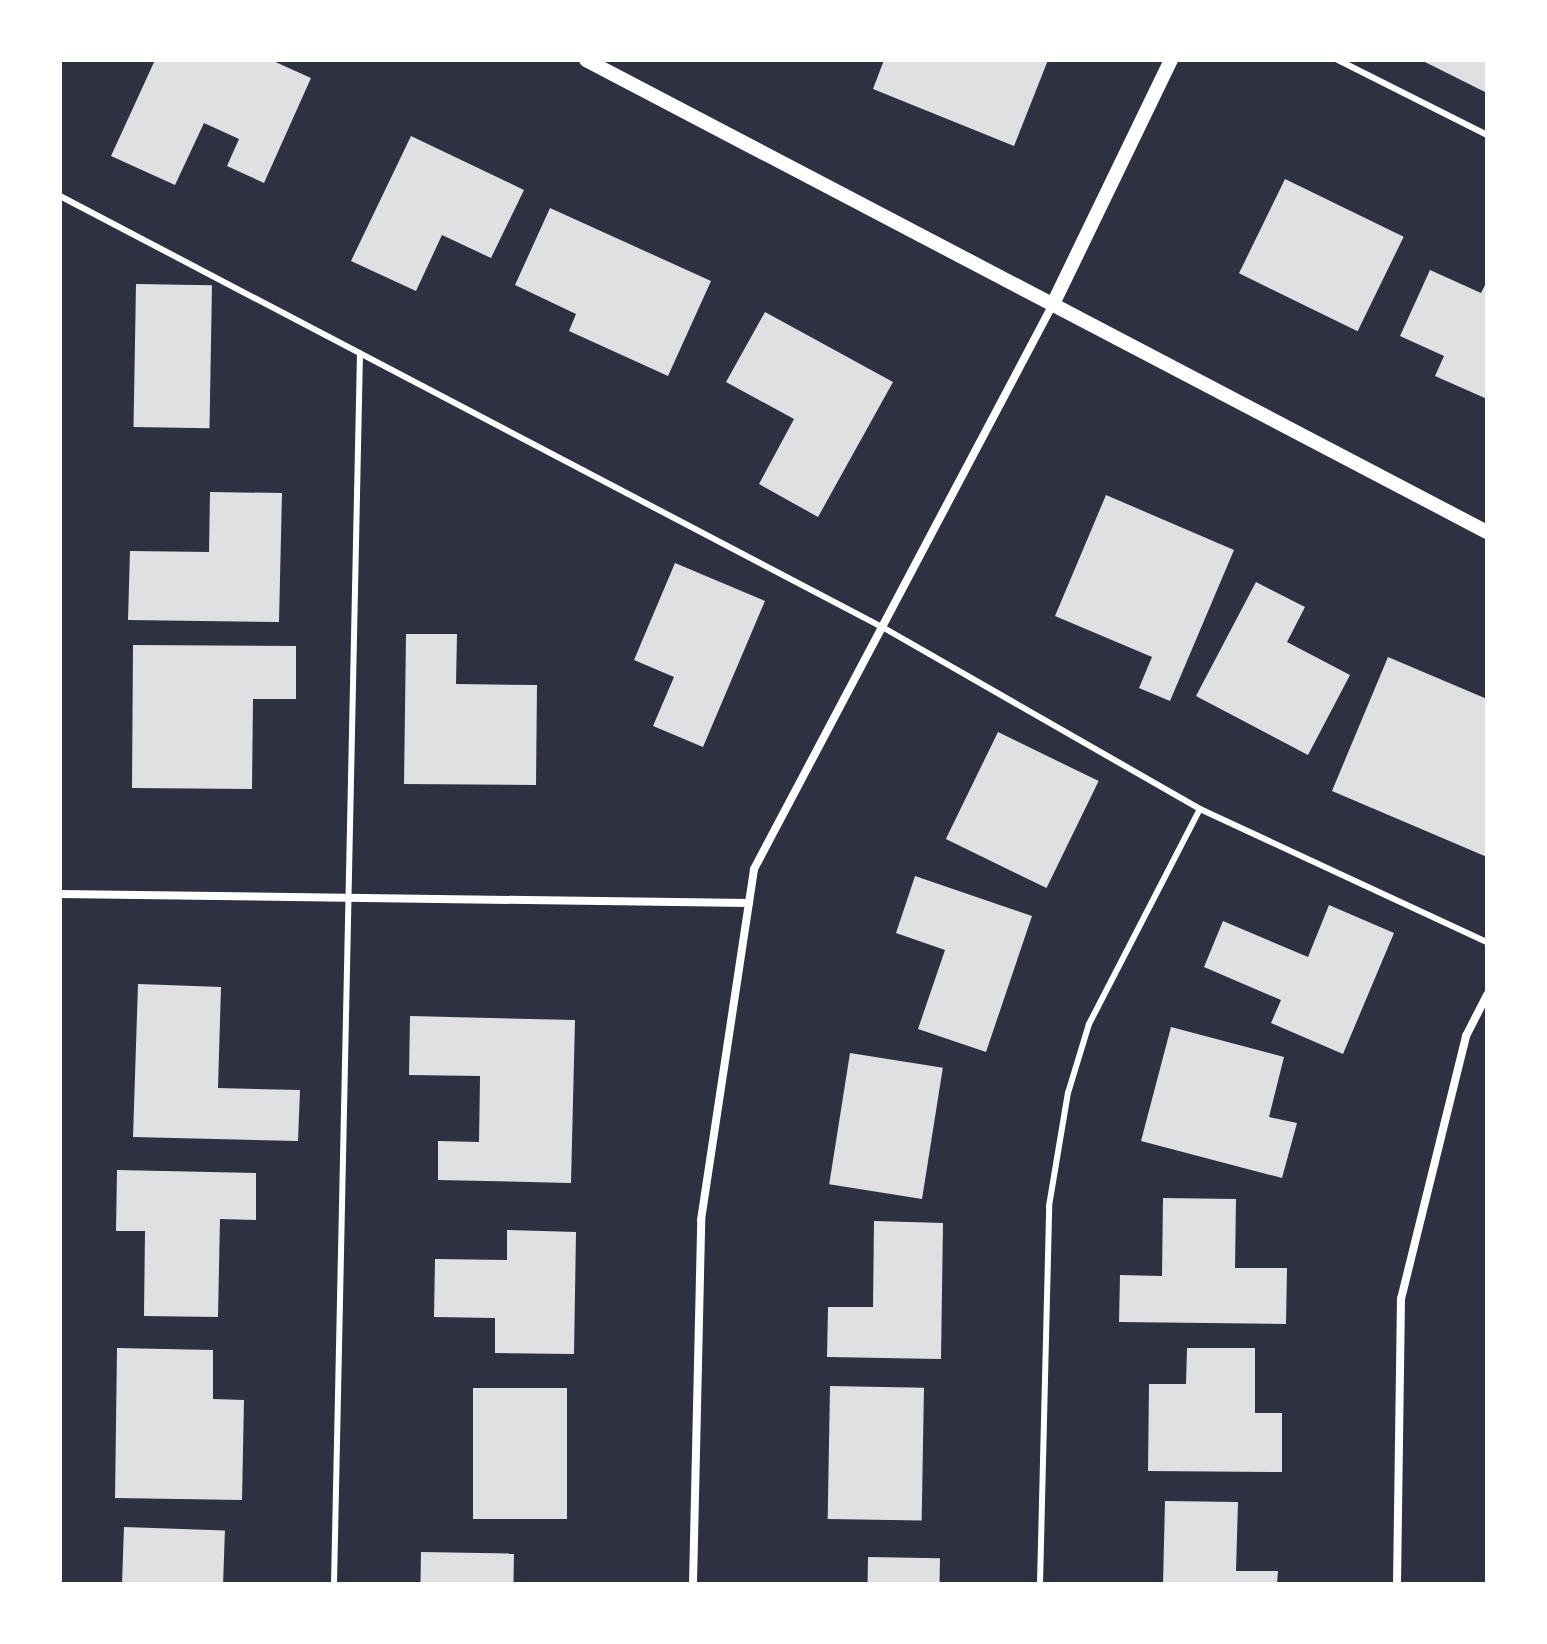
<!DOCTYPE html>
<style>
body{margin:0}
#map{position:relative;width:1547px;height:1644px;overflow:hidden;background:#2d3142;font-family:Quicksand,sans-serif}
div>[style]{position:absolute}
.building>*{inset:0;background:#e0e0e3;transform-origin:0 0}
.service>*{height:6px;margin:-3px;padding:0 3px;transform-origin:3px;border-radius:3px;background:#fff}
.minor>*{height:8px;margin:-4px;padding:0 4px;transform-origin:4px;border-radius:4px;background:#fff}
.tertiary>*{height:14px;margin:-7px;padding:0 7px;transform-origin:7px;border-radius:7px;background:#fff}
span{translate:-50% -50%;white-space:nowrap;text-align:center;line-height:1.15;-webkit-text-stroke:8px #fff;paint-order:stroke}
.frame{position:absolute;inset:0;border:62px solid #fff;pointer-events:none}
</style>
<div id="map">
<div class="building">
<div style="clip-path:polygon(155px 60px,271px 60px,311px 78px,264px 183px,227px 166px,239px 139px,204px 123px,175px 185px,111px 156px)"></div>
<div style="clip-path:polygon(884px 60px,1048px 60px,1014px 146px,873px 89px)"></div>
<div style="clip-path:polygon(1421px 60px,1487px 60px,1487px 93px)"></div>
<div style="clip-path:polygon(411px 136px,524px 190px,491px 258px,442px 235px,416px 291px,351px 261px)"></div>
<div style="left:1285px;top:179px;width:132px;height:105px;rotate:26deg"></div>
<div style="clip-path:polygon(550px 208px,711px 281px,668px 376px,569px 331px,576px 314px,515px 285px)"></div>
<div style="clip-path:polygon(1430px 270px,1481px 293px,1487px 281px,1487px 399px,1435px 376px,1444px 356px,1400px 336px)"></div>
<div style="left:136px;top:284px;width:76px;height:143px;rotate:1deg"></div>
<div style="clip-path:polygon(765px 312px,893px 382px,818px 517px,759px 484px,794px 419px,726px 382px)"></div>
<div style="clip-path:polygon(210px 492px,282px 493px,279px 622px,128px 620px,130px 551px,209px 552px)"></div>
<div style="clip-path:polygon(1106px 495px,1234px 550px,1170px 701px,1139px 688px,1152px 657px,1055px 616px)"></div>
<div style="clip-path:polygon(675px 563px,765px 601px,703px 747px,653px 726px,674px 677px,634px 660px)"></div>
<div style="clip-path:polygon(1256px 582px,1305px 607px,1287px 642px,1350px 675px,1308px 755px,1196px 696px)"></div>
<div style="clip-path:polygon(406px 634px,457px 634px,456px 684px,537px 685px,536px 785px,404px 784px)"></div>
<div style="clip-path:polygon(133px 645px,296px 646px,296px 699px,253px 699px,252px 789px,132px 788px)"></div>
<div style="clip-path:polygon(1388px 657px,1487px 699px,1487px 857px,1332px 791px)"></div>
<div style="left:998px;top:732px;width:112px;height:119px;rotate:26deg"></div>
<div style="clip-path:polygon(915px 876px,1032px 916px,986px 1052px,918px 1029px,945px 950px,896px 933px)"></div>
<div style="clip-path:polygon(1329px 905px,1394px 933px,1343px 1054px,1271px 1023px,1281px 1000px,1204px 967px,1223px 921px,1308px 957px)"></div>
<div style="clip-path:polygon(138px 984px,221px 987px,218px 1088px,300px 1090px,298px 1141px,133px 1137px)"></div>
<div style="clip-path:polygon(410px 1016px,575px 1020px,571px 1183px,438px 1180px,438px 1141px,479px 1142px,480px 1076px,409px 1075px)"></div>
<div style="clip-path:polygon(1171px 1027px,1284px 1057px,1269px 1117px,1297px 1123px,1282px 1178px,1141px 1141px)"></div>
<div style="left:850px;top:1053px;width:94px;height:133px;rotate:9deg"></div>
<div style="clip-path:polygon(117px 1170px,256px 1173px,256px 1220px,220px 1219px,218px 1317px,144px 1316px,145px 1231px,116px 1231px)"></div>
<div style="clip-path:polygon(1163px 1198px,1236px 1199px,1235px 1268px,1287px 1268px,1286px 1324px,1119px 1322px,1120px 1275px,1162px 1276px)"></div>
<div style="clip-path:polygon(874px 1221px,943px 1223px,941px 1359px,827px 1357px,828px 1307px,873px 1307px)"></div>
<div style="clip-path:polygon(507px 1230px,576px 1232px,574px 1354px,495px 1353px,495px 1318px,434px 1317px,435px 1259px,507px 1260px)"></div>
<div style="clip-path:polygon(117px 1348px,213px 1350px,213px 1399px,244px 1400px,242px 1500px,115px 1498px)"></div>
<div style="clip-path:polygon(1187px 1348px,1255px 1348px,1255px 1413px,1282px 1413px,1282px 1472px,1148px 1471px,1149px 1384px,1186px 1384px)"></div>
<div style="left:830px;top:1386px;width:94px;height:133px;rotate:1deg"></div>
<div style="left:473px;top:1388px;width:94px;height:131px"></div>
<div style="clip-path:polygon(1165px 1501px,1238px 1502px,1236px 1571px,1278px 1571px,1277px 1584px,1163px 1584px)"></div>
<div style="left:124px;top:1527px;width:101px;height:57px;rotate:2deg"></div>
<div style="left:421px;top:1552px;width:93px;height:32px;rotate:1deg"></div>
<div style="left:868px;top:1557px;width:72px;height:27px;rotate:1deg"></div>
</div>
<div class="service">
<div style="left:1338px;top:60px;width:167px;rotate:26.7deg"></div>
<div style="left:60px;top:196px;width:930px;rotate:27.67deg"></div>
<div style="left:884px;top:628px;width:364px;rotate:29.8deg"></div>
<div style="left:1200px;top:809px;width:316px;rotate:24.9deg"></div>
<div style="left:334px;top:1584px;width:1231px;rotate:-88.79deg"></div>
<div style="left:1040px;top:1584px;width:378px;rotate:-88.6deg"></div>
<div style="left:1049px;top:1206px;width:115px;rotate:-80.5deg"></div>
<div style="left:1068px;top:1093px;width:72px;rotate:-73.1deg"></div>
<div style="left:1089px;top:1024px;width:242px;rotate:-62.7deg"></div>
</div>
<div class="minor">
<div style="left:60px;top:894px;width:689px;rotate:0.75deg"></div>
<div style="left:693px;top:1584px;width:364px;rotate:-88.7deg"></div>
<div style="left:701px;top:1220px;width:355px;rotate:-81.4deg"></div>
<div style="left:754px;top:869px;width:639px;rotate:-62.11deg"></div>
<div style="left:1397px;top:1584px;width:285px;rotate:-89.2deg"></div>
<div style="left:1401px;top:1299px;width:271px;rotate:-76.1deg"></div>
<div style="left:1466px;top:1036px;width:46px;rotate:-62.9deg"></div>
</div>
<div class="tertiary">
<div style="left:586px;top:60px;width:1017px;rotate:27.65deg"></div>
<div style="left:1053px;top:304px;width:271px;rotate:-64.2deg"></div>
</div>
<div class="frame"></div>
</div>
